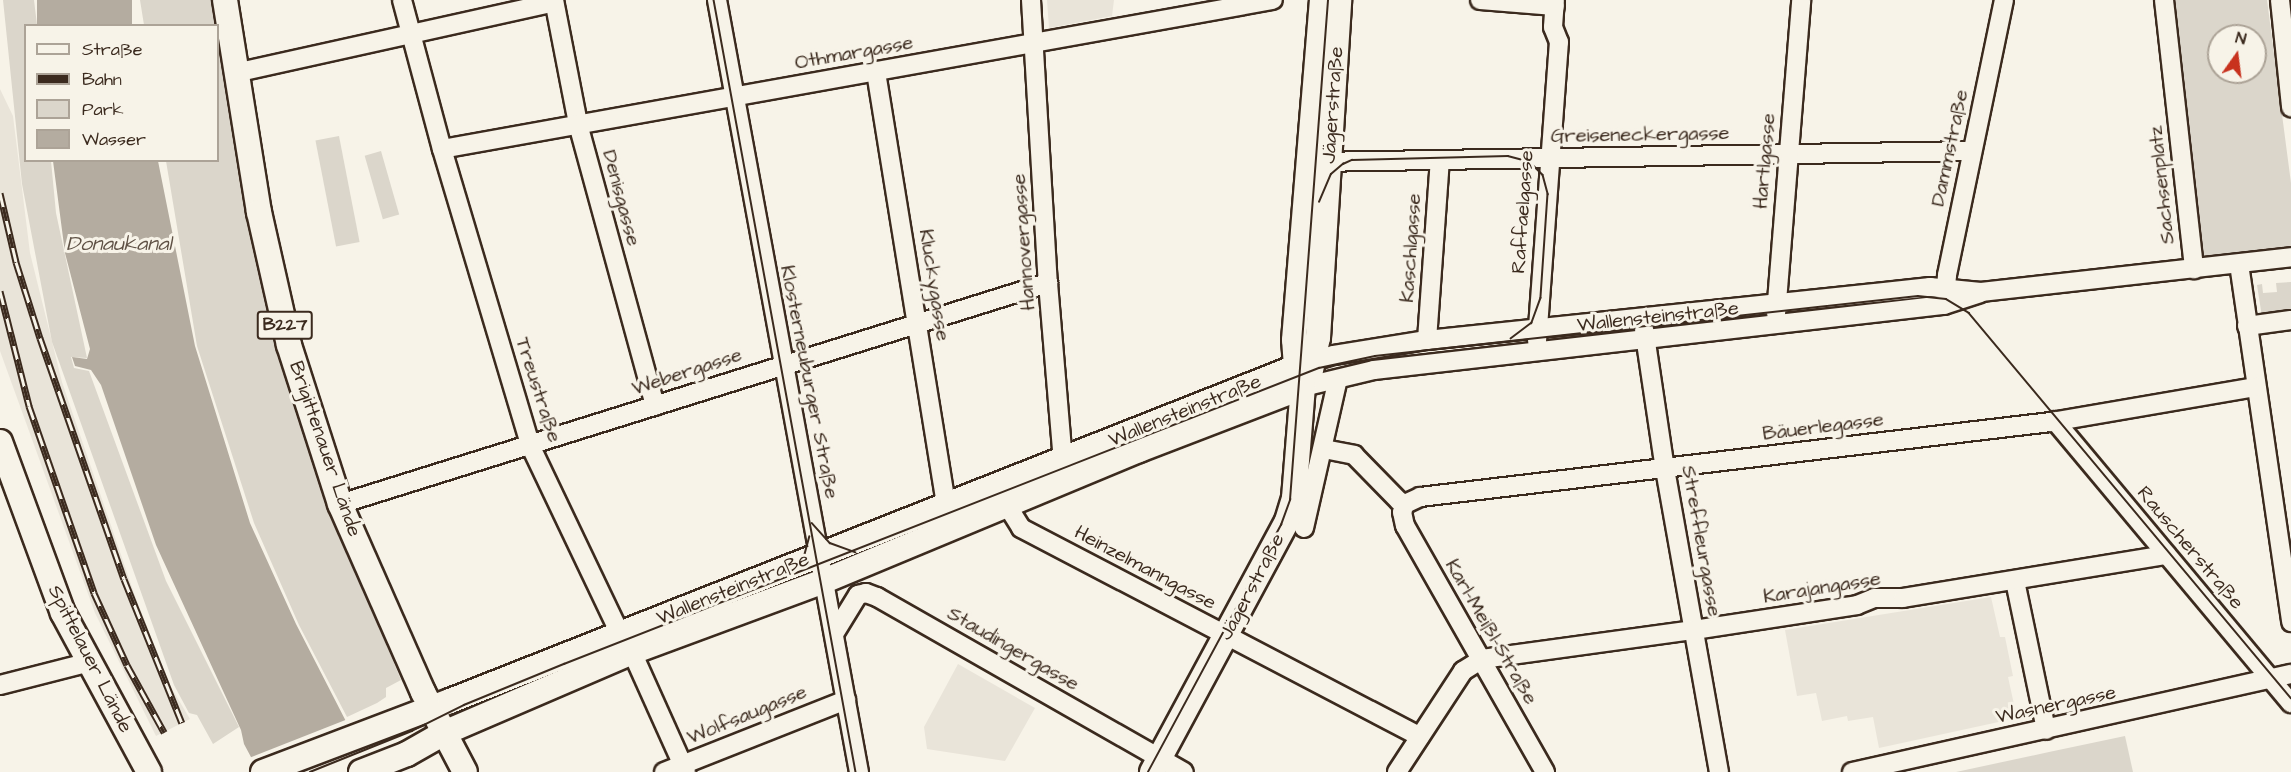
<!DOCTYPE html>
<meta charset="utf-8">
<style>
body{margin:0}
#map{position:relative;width:2291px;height:772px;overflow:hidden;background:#f7f3e8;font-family:"Architects Daughter",sans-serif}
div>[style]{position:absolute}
.built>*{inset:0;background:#e9e4d9}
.green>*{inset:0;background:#dbd6cb;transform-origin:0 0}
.water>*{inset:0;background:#b4aca0;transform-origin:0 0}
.pier>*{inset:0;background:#f7f3e8}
.roads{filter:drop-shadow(2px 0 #3b2a1e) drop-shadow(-2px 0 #3b2a1e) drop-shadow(0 2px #3b2a1e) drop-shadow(0 -2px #3b2a1e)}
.minor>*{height:18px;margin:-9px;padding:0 9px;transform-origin:9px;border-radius:9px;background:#f7f3e8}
.major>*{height:24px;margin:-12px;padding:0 12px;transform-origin:12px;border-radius:12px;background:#f7f3e8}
.tram>*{height:1.5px;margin:-0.75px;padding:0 0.75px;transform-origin:0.75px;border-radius:0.75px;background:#3b2a1e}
.rail>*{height:7px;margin-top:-3.5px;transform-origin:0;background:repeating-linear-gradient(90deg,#f7f3e8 0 14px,#3b2a1e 0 28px);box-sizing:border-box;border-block:2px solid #3b2a1e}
span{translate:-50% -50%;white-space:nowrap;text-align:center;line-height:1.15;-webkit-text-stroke:6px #f7f3e8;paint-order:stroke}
.shield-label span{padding:2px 4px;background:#f7f3e8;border:2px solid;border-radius:4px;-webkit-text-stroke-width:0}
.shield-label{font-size:18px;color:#3b2a1e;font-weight:700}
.street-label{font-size:20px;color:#3b2a1e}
.water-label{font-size:21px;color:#5f5145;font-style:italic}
.legend{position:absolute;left:24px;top:24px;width:195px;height:138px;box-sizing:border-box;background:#f7f3e8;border:2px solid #aca397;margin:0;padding:8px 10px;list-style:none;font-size:18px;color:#3b2a1e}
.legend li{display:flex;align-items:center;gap:12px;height:30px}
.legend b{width:30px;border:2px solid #aca397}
.north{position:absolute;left:2207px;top:24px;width:60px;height:60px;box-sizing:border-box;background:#f7f3e8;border:2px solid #aca397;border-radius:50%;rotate:14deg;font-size:16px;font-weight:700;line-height:24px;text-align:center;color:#3b2a1e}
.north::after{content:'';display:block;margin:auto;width:21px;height:27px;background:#c8321e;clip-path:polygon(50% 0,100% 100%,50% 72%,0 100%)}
</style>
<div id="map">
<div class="built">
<div style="clip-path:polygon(1047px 0,1114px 0,1112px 16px,1049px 28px)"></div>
<div style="clip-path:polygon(0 89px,13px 116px,30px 253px,62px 382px,135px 596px,171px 687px,190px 719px,156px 736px,95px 613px,0 351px)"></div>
<div style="clip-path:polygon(1991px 597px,2000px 637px,2005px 637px,2013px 676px,2008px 677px,2017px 718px,1879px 748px,1873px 717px,1848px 721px,1847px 716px,1822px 721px,1816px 693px,1797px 696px,1785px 630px)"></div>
<div style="clip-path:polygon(958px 664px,1035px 708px,1005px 761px,927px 749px,924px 727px)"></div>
</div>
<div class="green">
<div style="clip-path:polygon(3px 0,34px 0,37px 25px,26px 26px,26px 160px,51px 161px,56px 213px,87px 358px,71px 357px,74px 368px,89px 371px,166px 581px,239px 727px,213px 744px,197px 715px,189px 713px,174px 685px,52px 342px,22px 184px)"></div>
<div style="clip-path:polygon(140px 0,215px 0,263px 275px,385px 631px,383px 637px,401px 680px,386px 688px,386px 697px,377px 703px,347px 717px,299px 625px,254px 523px,197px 346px,166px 161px,218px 160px,218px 26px,144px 25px)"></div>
<div style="clip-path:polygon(evenodd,2174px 0,2267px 0,2291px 183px,2291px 248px,2203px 258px,2174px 0,2219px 36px,2255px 36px,2255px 72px,2219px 72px,2219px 36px)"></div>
<div style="left:339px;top:136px;width:108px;height:24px;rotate:79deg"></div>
<div style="left:381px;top:151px;width:66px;height:17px;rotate:74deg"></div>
<div style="clip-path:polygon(2291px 282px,2291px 314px,2262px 317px,2257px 285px,2262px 284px,2263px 293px,2277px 292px,2276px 283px)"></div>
<div style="clip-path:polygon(2125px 736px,2133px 772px,1956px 772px,2049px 752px)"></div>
</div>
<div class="water">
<div style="left:37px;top:0;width:95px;height:25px"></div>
<div style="clip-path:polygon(53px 161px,158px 161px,195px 346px,250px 523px,296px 624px,372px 772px,259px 772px,244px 744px,241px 730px,156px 545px,101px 385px,91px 370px,75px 366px,72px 357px,87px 359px,90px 349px,65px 253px)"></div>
</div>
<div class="pier">
<div style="clip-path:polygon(348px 719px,375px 772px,256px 772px,249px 758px)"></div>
</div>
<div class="roads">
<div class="minor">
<div style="left:402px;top:0;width:154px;rotate:75deg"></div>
<div style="left:442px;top:149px;width:309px;rotate:73.4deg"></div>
<div style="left:530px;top:445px;width:199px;rotate:64.5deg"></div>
<div style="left:616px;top:625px;width:10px;rotate:45deg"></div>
<div style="left:623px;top:632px;width:154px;rotate:65.8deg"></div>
<div style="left:554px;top:0;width:126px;rotate:79deg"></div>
<div style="left:578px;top:124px;width:292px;rotate:74.7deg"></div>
<div style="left:717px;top:0;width:785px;rotate:79.58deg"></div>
<div style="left:1031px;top:0;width:284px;rotate:86.6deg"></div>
<div style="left:1048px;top:283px;width:178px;rotate:85.2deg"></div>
<div style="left:1063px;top:460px;width:11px;rotate:63deg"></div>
<div style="left:1480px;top:0;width:75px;rotate:4.6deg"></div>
<div style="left:2164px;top:0;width:271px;rotate:83.6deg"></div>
<div style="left:2280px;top:0;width:108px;rotate:84.1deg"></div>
<div style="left:876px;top:72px;width:439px;rotate:80.8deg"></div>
<div style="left:235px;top:73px;width:327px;rotate:-12.5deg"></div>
<div style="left:442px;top:149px;width:844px;rotate:-10.17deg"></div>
<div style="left:1316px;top:162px;width:655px;rotate:-0.96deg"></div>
<div style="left:2239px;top:264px;width:362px;rotate:81.7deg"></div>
<div style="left:1950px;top:298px;width:12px;rotate:-110deg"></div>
<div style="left:1946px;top:287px;width:12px;rotate:-85deg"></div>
<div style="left:1947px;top:275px;width:281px;rotate:-78.3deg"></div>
<div style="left:1776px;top:314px;width:315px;rotate:-85.4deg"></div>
<div style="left:2247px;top:326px;width:44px;rotate:-7.8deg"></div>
<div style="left:1644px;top:329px;width:142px;rotate:81.5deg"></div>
<div style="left:1665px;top:469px;width:308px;rotate:79.9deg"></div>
<div style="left:1427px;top:340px;width:180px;rotate:-85.9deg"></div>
<div style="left:1537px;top:341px;width:300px;rotate:-85.8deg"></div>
<div style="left:1559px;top:42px;width:16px;rotate:-112deg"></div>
<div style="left:1553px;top:27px;width:27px;rotate:-86deg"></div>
<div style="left:1304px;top:364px;width:31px;rotate:-17deg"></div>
<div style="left:1334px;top:355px;width:94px;rotate:-9.2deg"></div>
<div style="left:1427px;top:340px;width:506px;rotate:-6.01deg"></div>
<div style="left:1930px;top:287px;width:51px;rotate:5.6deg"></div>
<div style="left:1981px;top:292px;width:312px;rotate:-6.4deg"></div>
<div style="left:1303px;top:387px;width:73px;rotate:-13.5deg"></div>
<div style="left:1374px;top:370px;width:574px;rotate:-6.51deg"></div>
<div style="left:1944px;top:305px;width:38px;rotate:-18deg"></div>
<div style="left:2055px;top:421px;width:368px;rotate:50.1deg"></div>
<div style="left:1324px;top:449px;width:31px;rotate:11deg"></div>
<div style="left:1354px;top:455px;width:64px;rotate:45.6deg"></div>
<div style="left:1399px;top:501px;width:7px;rotate:27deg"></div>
<div style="left:1000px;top:494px;width:40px;rotate:58deg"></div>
<div style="left:1021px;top:528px;width:450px;rotate:27.6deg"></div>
<div style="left:340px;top:504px;width:742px;rotate:-17.34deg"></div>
<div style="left:1304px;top:528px;width:149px;rotate:-77.2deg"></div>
<div style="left:2015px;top:581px;width:152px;rotate:78.2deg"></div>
<div style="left:834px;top:634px;width:46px;rotate:-58.4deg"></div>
<div style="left:858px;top:595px;width:8px;rotate:-14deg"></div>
<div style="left:866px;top:593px;width:12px;rotate:20deg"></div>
<div style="left:877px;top:597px;width:353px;rotate:29.7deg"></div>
<div style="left:0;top:685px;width:93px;rotate:-14.3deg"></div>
<div style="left:664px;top:772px;width:196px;rotate:-21.6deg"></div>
<div style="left:1397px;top:772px;width:121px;rotate:-56.8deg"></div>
<div style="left:1463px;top:671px;width:22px;rotate:-32deg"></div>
<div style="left:1482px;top:659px;width:214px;rotate:-7.8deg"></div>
<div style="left:1694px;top:630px;width:165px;rotate:-8.7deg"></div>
<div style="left:1857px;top:605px;width:18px;rotate:-22deg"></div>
<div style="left:1874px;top:598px;width:29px"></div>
<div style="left:1903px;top:598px;width:267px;rotate:-9.3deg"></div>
<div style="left:1545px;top:772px;width:283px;rotate:-119.6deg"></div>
<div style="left:1405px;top:526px;width:14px;rotate:-102deg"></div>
<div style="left:1402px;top:512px;width:9px;rotate:-69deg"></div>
<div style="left:1405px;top:504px;width:17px;rotate:-25deg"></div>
<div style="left:1420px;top:497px;width:635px;rotate:-6.78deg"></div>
<div style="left:2051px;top:422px;width:208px;rotate:-9.7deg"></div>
<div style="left:1852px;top:772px;width:450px;rotate:-12.6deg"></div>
</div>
<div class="major">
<div style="left:225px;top:0;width:215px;rotate:80.9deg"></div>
<div style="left:259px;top:212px;width:136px;rotate:77.3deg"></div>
<div style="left:289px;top:345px;width:167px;rotate:72.2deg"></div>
<div style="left:340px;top:504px;width:206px;rotate:66.2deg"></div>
<div style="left:423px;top:692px;width:90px;rotate:62.3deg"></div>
<div style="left:1303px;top:387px;width:14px;rotate:-60deg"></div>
<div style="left:1310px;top:375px;width:38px;rotate:-78deg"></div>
<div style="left:1318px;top:338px;width:339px;rotate:-86.4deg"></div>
<div style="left:0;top:442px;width:182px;rotate:69.8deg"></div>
<div style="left:63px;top:613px;width:181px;rotate:61.6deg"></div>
<div style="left:263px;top:772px;width:200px;rotate:-20.8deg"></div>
<div style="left:450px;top:701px;width:910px;rotate:-21.54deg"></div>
<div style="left:361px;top:772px;width:49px;rotate:-21.4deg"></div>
<div style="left:407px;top:754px;width:43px;rotate:-29.6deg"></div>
<div style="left:444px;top:733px;width:205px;rotate:-23.3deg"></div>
<div style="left:632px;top:652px;width:205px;rotate:-20.3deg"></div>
<div style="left:824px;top:581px;width:341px;rotate:-22.6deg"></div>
<div style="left:1139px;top:450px;width:176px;rotate:-21deg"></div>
<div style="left:1152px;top:772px;width:285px;rotate:-61.7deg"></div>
<div style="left:1287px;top:521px;width:24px;rotate:-73deg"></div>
<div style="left:1294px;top:498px;width:111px;rotate:-85.4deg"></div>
<div style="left:1303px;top:387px;width:21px;rotate:-109deg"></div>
<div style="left:1296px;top:367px;width:27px;rotate:-94deg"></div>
<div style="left:1294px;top:340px;width:341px;rotate:-85.3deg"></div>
</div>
</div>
<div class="tram">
<div style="left:714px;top:0;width:785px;rotate:79.58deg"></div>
<div style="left:1319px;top:202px;width:30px;rotate:-67deg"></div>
<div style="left:1331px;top:174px;width:16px;rotate:-40deg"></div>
<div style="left:1343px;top:164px;width:10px;rotate:-24deg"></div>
<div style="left:1352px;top:160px;width:156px;rotate:-1.5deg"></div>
<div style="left:1508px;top:156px;width:23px;rotate:15deg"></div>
<div style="left:1530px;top:162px;width:18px;rotate:45deg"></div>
<div style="left:1543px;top:175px;width:20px;rotate:75deg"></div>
<div style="left:1548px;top:194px;width:104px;rotate:93.9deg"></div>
<div style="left:1541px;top:298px;width:27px;rotate:110deg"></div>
<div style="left:1532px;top:323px;width:26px;rotate:143deg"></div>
<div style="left:812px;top:523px;width:27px;rotate:48deg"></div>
<div style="left:830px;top:543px;width:27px;rotate:20deg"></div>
<div style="left:791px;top:573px;width:18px;rotate:-47deg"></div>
<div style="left:803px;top:560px;width:24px;rotate:-75deg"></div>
<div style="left:310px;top:772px;width:110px;rotate:-21.9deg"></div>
<div style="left:412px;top:731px;width:58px;rotate:-26.6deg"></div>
<div style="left:464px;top:705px;width:108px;rotate:-22.3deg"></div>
<div style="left:564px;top:664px;width:811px;rotate:-21.41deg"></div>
<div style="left:1319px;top:368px;width:57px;rotate:-12.1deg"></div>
<div style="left:1375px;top:356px;width:546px;rotate:-6.31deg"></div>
<div style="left:1918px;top:296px;width:28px;rotate:6deg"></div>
<div style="left:1946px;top:299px;width:27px;rotate:31deg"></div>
<div style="left:1969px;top:313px;width:502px;rotate:50.09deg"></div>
<div style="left:1148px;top:772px;width:281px;rotate:-61.7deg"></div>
<div style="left:1281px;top:525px;width:27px;rotate:-70deg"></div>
<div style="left:1290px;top:500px;width:501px;rotate:-85.65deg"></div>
</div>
<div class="rail">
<div style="left:0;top:193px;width:71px;rotate:76.9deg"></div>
<div style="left:16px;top:262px;width:80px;rotate:72.5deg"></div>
<div style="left:40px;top:338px;width:255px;rotate:70.8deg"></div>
<div style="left:124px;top:579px;width:155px;rotate:68.1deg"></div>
<div style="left:0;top:291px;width:119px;rotate:75.8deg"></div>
<div style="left:29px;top:406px;width:198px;rotate:70.8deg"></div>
<div style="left:94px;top:593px;width:79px;rotate:65.4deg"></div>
<div style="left:127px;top:665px;width:77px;rotate:61.1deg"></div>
</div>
<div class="shield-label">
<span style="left:285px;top:325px">B227</span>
</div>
<div class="street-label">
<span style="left:854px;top:53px;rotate:-10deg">Othmargasse</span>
<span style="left:1333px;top:105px;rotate:-86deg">Jägerstraße</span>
<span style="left:1640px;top:135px;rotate:-1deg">Greiseneckergasse</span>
<span style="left:1950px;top:148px;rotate:-78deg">Dammstraße</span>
<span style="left:1765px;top:161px;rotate:-85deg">Hartlgasse</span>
<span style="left:2162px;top:185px;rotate:-96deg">Sachsenplatz</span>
<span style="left:621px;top:198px;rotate:75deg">Denisgasse</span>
<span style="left:1523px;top:212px;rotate:-86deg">Raffaelgasse</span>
<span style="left:1024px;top:242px;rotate:-94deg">Hannovergasse</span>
<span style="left:1411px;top:248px;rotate:-86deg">Kaschlgasse</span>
<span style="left:934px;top:285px;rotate:81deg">Kluckygasse</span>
<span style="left:1658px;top:317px;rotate:-6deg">Wallensteinstraße</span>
<span style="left:687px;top:372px;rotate:-18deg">Webergasse</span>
<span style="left:809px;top:382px;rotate:79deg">Klosterneuburger Straße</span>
<span style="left:538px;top:390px;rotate:72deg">Treustraße</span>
<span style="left:1185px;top:411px;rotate:-22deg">Wallensteinstraße</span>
<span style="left:1823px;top:427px;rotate:-7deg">Bäuerlegasse</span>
<span style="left:325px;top:449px;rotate:71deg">Brigittenauer Lände</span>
<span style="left:1701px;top:541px;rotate:80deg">Streffleurgasse</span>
<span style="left:2190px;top:548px;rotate:50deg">Rauscherstraße</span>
<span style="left:1145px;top:568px;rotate:28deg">Heinzelmanngasse</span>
<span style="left:1252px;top:587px;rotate:-62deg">Jägerstraße</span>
<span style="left:1822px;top:588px;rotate:-9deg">Karajangasse</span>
<span style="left:733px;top:589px;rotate:-22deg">Wallensteinstraße</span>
<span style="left:1491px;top:632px;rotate:60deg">Karl-Meißl-Straße</span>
<span style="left:1013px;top:649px;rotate:30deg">Staudingergasse</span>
<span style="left:90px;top:659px;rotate:63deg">Spittelauer Lände</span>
<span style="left:2056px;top:705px;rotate:-12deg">Wasnergasse</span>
<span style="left:747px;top:715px;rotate:-22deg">Wolfsaugasse</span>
</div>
<div class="water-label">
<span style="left:119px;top:244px">Donaukanal</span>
</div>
<ul class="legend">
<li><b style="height:8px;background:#f7f3e8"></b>Straße</li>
<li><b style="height:8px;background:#3b2a1e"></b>Bahn</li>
<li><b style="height:16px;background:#dbd6cb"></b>Park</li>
<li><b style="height:16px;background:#b4aca0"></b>Wasser</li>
</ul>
<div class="north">N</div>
</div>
